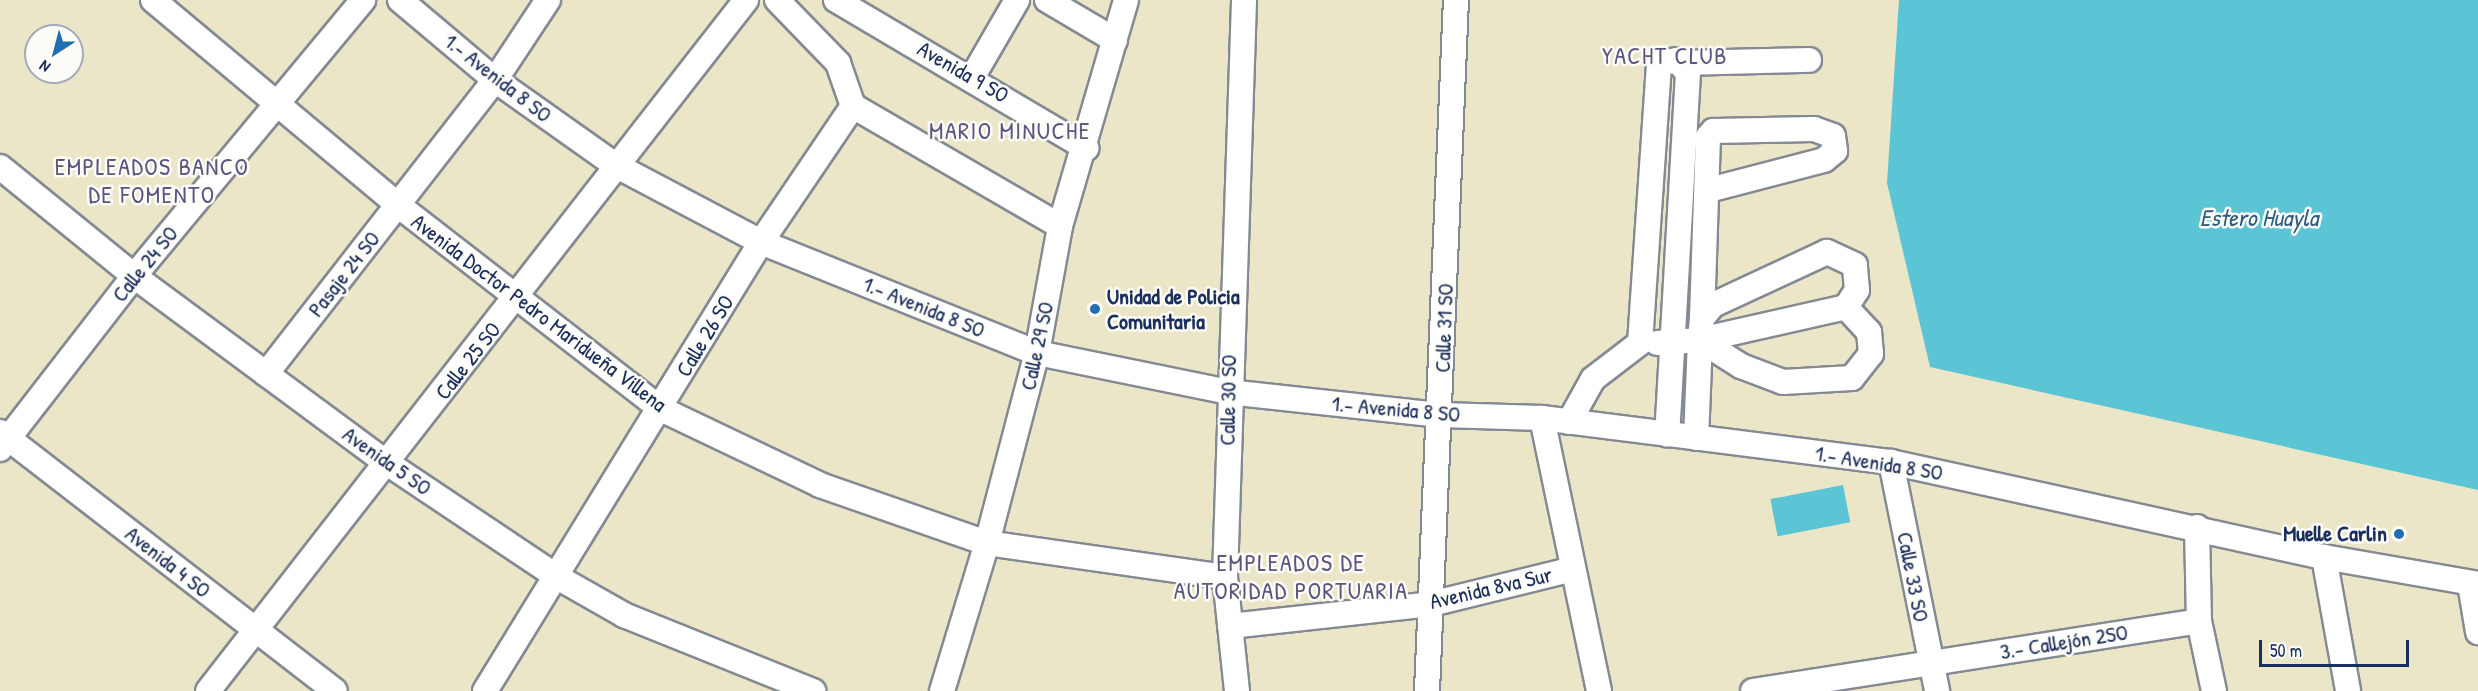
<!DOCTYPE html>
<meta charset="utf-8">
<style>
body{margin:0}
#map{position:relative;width:2478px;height:691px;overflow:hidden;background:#ece6c8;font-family:"Patrick Hand",sans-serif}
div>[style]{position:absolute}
.water>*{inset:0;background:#5bc5d6;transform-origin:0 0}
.roads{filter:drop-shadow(2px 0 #848a93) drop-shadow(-2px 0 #848a93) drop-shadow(0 2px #848a93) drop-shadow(0 -2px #848a93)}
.minor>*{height:24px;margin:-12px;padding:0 12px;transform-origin:12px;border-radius:12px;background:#fff}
.dots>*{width:16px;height:16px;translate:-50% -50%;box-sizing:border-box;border:3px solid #fdfcf7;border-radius:50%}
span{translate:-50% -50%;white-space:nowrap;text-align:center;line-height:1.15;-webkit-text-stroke:5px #fdfcf7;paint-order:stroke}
.street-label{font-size:22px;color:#1b2f5e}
.poi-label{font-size:22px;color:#1b2f5e;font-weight:700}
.left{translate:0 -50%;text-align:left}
.right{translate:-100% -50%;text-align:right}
.neighbourhood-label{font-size:24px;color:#5c5581;letter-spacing:1.5px}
.water-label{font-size:24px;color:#2e5c82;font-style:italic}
.north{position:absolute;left:24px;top:24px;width:60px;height:60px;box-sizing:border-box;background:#fdfcf7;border:2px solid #a3aaba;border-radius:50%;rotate:216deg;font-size:16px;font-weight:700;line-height:24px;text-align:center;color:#1b2f5e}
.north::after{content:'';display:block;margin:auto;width:21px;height:27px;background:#1f6fb2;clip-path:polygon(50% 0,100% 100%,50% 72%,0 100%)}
.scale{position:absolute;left:2259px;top:640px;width:150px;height:27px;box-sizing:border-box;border:3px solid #1b2f5e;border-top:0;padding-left:8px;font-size:18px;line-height:21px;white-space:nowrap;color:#1b2f5e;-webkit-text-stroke:4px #fdfcf7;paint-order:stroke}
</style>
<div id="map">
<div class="water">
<div style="clip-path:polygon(1899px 0,2478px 0,2478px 490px,1930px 367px,1887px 183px)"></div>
<div style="left:1843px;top:485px;width:38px;height:74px;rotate:79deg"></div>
</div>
<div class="roads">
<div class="minor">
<div style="left:153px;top:0;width:319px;rotate:39.9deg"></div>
<div style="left:398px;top:205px;width:333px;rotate:37.8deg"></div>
<div style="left:661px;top:409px;width:176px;rotate:25.5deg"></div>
<div style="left:820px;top:485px;width:177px;rotate:19.2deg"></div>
<div style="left:987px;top:543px;width:240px;rotate:8.1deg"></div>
<div style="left:400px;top:0;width:124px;rotate:40.1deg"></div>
<div style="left:495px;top:80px;width:147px;rotate:35.3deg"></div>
<div style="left:615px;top:165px;width:165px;rotate:27.8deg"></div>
<div style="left:761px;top:242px;width:297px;rotate:21.9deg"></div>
<div style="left:1037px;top:353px;width:195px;rotate:11.5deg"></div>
<div style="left:1228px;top:392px;width:214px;rotate:6.2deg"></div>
<div style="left:1441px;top:415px;width:101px;rotate:1.7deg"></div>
<div style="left:1542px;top:418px;width:352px;rotate:7.2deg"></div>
<div style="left:1891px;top:462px;width:443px;rotate:12.4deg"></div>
<div style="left:2324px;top:557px;width:156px;rotate:9.9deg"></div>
<div style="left:777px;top:0;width:88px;rotate:45.9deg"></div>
<div style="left:838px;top:63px;width:46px;rotate:70.8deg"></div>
<div style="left:853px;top:106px;width:239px;rotate:30.1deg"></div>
<div style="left:836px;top:0;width:291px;rotate:30.6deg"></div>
<div style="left:1047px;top:0;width:79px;rotate:30.5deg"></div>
<div style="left:1683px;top:63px;width:126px;rotate:-1.4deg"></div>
<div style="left:973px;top:76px;width:88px;rotate:-59.9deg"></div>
<div style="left:0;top:167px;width:173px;rotate:39.1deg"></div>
<div style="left:134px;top:276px;width:315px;rotate:36.5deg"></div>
<div style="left:387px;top:463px;width:207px;rotate:33.8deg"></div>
<div style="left:559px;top:578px;width:75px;rotate:29.6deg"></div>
<div style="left:624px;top:615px;width:204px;rotate:21.9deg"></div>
<div style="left:1702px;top:318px;width:181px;rotate:-88.1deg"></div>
<div style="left:1708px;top:137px;width:8px;rotate:-50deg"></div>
<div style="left:1713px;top:131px;width:101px;rotate:-1.1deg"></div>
<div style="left:1814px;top:129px;width:20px;rotate:20deg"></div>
<div style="left:1833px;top:136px;width:15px;rotate:82deg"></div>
<div style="left:1835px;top:151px;width:14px;rotate:141deg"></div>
<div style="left:1824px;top:160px;width:119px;rotate:165.4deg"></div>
<div style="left:1700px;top:340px;width:49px;rotate:32.4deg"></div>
<div style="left:1741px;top:366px;width:45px;rotate:20.9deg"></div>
<div style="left:1783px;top:382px;width:69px;rotate:-3.3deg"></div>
<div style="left:1852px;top:378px;width:31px;rotate:-52deg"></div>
<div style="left:1871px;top:354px;width:22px;rotate:-95deg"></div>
<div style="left:1869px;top:332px;width:34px;rotate:-133deg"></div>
<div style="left:1657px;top:343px;width:43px;rotate:-4deg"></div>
<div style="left:1700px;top:340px;width:150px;rotate:-12.7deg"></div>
<div style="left:1846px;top:307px;width:20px;rotate:-57deg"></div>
<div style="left:1857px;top:290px;width:25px;rotate:-95deg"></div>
<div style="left:1855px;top:265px;width:31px;rotate:-155deg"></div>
<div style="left:1827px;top:252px;width:126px;rotate:155.1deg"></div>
<div style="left:1713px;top:305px;width:17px;rotate:130deg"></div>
<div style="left:1702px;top:318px;width:22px;rotate:95deg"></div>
<div style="left:1700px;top:340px;width:98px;rotate:92.3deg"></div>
<div style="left:266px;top:374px;width:373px;rotate:-52.1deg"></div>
<div style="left:495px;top:80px;width:96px;rotate:-56.5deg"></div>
<div style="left:1542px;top:418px;width:279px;rotate:78.2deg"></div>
<div style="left:1569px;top:422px;width:49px;rotate:-60.8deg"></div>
<div style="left:1593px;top:379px;width:59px;rotate:-37.5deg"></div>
<div style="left:1640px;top:343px;width:280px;rotate:-86.1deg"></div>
<div style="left:1659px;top:64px;width:18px;rotate:-13deg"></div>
<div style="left:1677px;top:60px;width:17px;rotate:50deg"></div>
<div style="left:1688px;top:73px;width:362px;rotate:93.3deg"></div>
<div style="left:0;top:432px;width:423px;rotate:37.7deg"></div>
<div style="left:0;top:449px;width:219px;rotate:-52.2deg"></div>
<div style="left:134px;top:276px;width:359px;rotate:-50.3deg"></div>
<div style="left:1891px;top:462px;width:234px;rotate:78.6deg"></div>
<div style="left:2197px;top:527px;width:94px;rotate:88.8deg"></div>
<div style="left:2199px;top:621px;width:72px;rotate:77.9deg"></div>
<div style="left:2324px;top:557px;width:136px;rotate:79.8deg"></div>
<div style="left:2470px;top:584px;width:49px;rotate:80.5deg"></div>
<div style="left:1230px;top:626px;width:202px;rotate:-6.2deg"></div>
<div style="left:1431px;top:604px;width:146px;rotate:-13.8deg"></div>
<div style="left:208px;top:691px;width:876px;rotate:-52.1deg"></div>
<div style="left:485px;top:691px;width:527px;rotate:-58.42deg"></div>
<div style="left:761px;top:242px;width:164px;rotate:-55.9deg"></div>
<div style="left:942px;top:691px;width:155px;rotate:-73.1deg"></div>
<div style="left:987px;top:543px;width:196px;rotate:-75.3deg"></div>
<div style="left:1037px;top:353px;width:129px;rotate:-79.7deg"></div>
<div style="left:1060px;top:226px;width:235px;rotate:-73.7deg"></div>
<div style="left:1237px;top:691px;width:115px;rotate:-96deg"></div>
<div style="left:1225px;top:577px;width:577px;rotate:-88.11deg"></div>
<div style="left:1427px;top:691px;width:692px;rotate:-87.6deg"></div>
<div style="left:1753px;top:691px;width:451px;rotate:-8.9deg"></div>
</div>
</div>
<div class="dots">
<div style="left:1095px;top:309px;background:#1f6fb2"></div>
<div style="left:2399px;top:534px;background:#1f6fb2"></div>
</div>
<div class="street-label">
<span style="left:963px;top:72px;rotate:30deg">Avenida 9 SO</span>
<span style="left:498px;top:78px;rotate:38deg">1.- Avenida 8 SO</span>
<span style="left:145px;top:264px;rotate:-51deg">Calle 24 SO</span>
<span style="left:344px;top:274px;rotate:-52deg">Pasaje 24 SO</span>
<span style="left:924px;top:307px;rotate:22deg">1.- Avenida 8 SO</span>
<span style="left:539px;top:313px;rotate:37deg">Avenida Doctor Pedro Maridueña Villena</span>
<span style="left:1444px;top:328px;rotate:-88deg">Calle 31 SO</span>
<span style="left:705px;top:336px;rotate:-59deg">Calle 26 SO</span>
<span style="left:1037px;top:346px;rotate:-78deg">Calle 29 SO</span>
<span style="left:468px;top:361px;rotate:-52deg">Calle 25 SO</span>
<span style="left:1228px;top:400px;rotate:-89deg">Calle 30 SO</span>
<span style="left:1396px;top:409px;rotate:5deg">1.- Avenida 8 SO</span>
<span style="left:387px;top:461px;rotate:35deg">Avenida 5 SO</span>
<span style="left:1879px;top:463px;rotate:9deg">1.- Avenida 8 SO</span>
<span style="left:168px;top:562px;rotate:38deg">Avenida 4 SO</span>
<span style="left:1913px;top:577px;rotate:79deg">Calle 33 SO</span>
<span style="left:1491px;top:588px;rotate:-13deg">Avenida 8va Sur</span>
<span style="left:2064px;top:642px;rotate:-9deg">3.- Callejón 2SO</span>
</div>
<div class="poi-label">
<span class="left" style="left:1107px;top:309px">Unidad de Policia<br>Comunitaria</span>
<span class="right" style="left:2387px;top:534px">Muelle Carlin</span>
</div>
<div class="neighbourhood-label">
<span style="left:1665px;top:56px">YACHT CLUB</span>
<span style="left:1010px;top:131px">MARIO MINUCHE</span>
<span style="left:152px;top:181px">EMPLEADOS BANCO<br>DE FOMENTO</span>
<span style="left:1291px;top:577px">EMPLEADOS DE<br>AUTORIDAD PORTUARIA</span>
</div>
<div class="water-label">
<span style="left:2259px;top:218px">Estero Huayla</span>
</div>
<div class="north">N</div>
<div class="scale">50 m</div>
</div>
